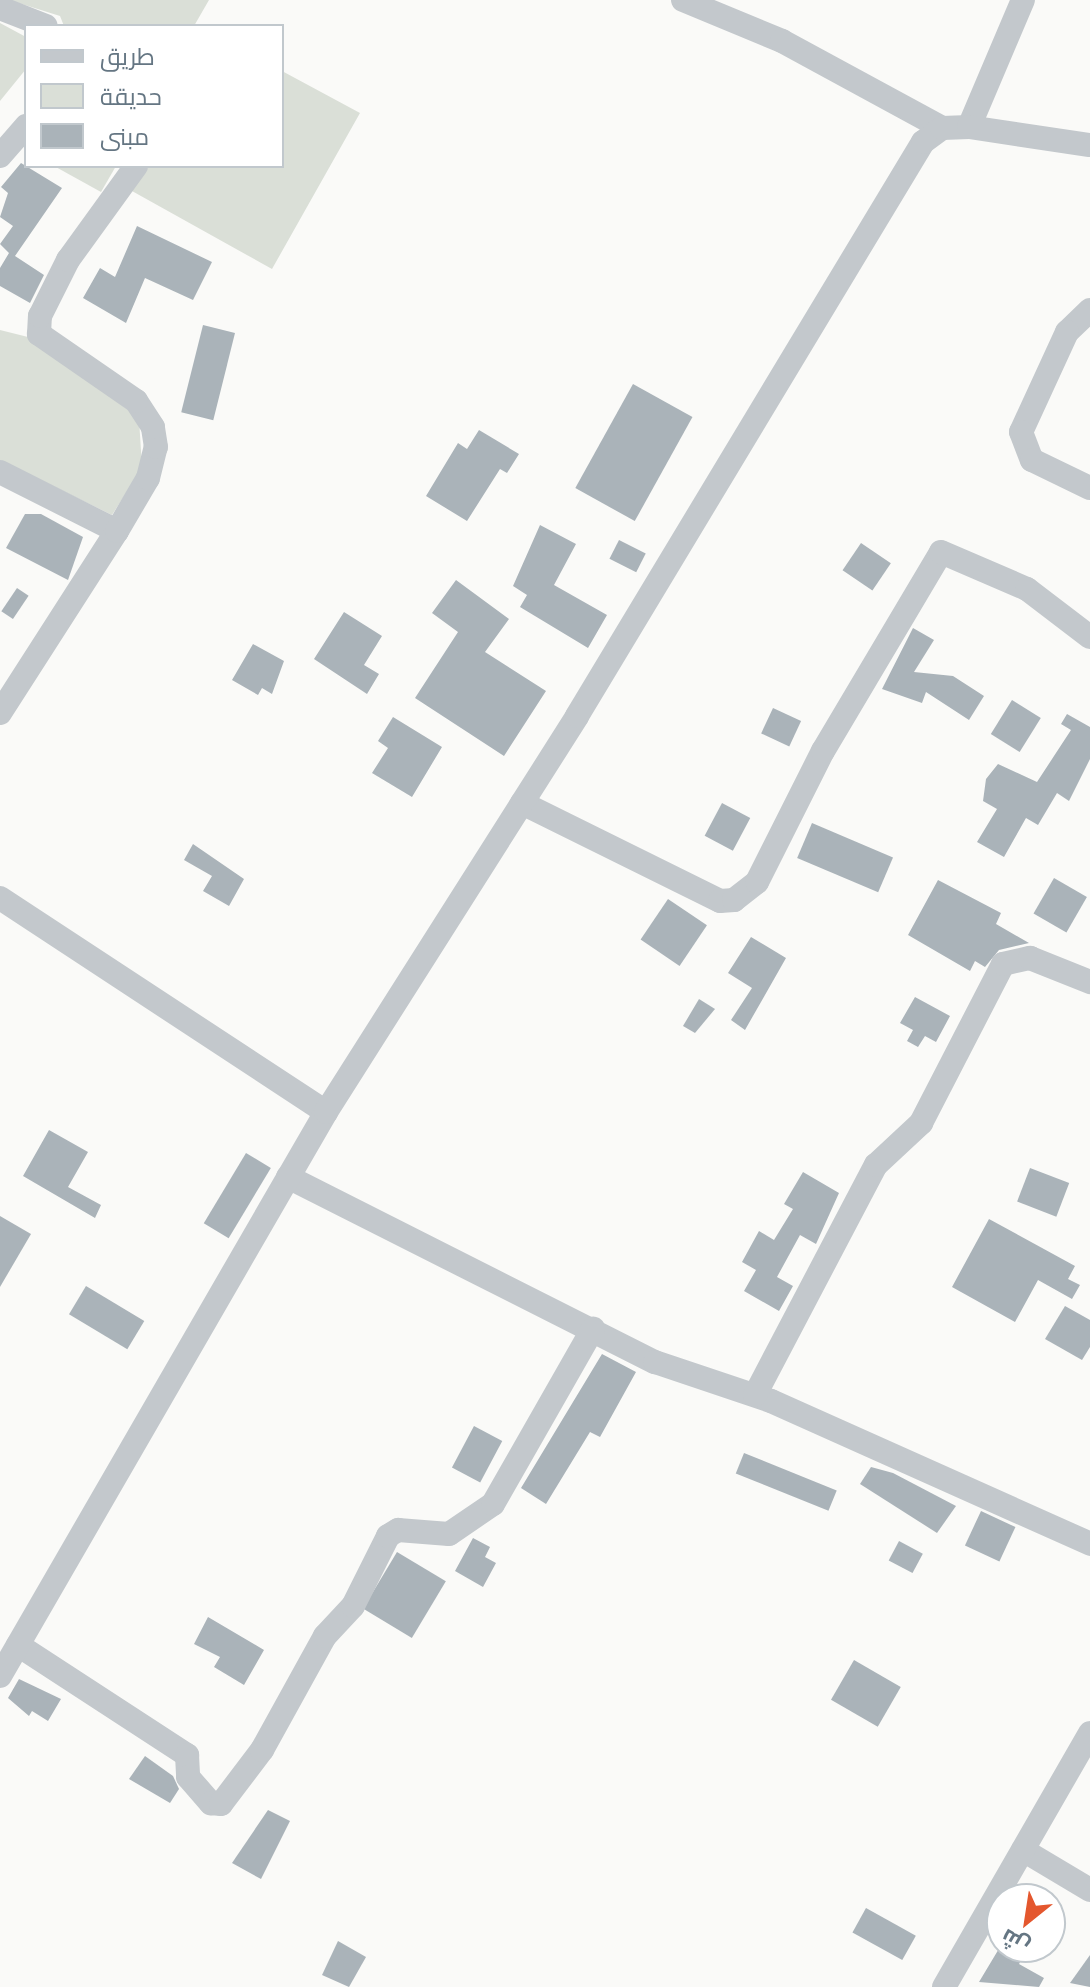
<!DOCTYPE html>
<meta charset="utf-8">
<style>
body{margin:0}
#map{position:relative;width:1090px;height:1987px;overflow:hidden;background:#fafaf8;font-family:Jost,Cairo,sans-serif}
div>[style]{position:absolute}
.green>*{inset:0;background:#dadfd7}
.building>*{inset:0;background:#aab3b9;transform-origin:0 0}
.minor>*{height:24px;margin:-12px;padding:0 12px;transform-origin:12px;border-radius:12px;background:#c3c8cc}
span{translate:-50% -50%;white-space:nowrap;text-align:center;line-height:1.15;-webkit-text-stroke:8px #fff;paint-order:stroke}
.legend{position:absolute;left:24px;top:24px;width:260px;height:144px;box-sizing:border-box;background:#fff;border:2px solid #c1c8cd;margin:0;padding:10px 14px;list-style:none;font-size:24px;color:#657683}
.legend li{display:flex;align-items:center;gap:16px;height:40px}
.legend b{width:40px;border:2px solid #c1c8cd}
.north{position:absolute;left:986px;top:1883px;width:80px;height:80px;box-sizing:border-box;background:#fff;border:2px solid #c1c8cd;border-radius:50%;rotate:210deg;font-size:22px;font-weight:700;line-height:32px;text-align:center;color:#657683}
.north::after{content:'';display:block;margin:auto;width:28px;height:36px;background:#e4572e;clip-path:polygon(50% 0,100% 100%,50% 72%,0 100%)}
</style>
<div id="map">
<div class="green">
<div style="clip-path:polygon(9px 0,209px 0,194px 26px,64px 26px,60px 16px)"></div>
<div style="clip-path:polygon(0 23px,26px 37px,26px 69px,0 101px)"></div>
<div style="clip-path:polygon(282px 71px,360px 113px,272px 269px,123px 186px,137px 166px,282px 166px)"></div>
<div style="clip-path:polygon(54px 166px,116px 166px,101px 192px)"></div>
<div style="clip-path:polygon(0 330px,32px 338px,139px 418px,142px 468px,112px 515px,0 460px)"></div>
</div>
<div class="building">
<div style="clip-path:polygon(21px 163px,62px 188px,15px 256px,44px 275px,30px 303px,0 286px,0 268px,9px 253px,0 244px,13px 226px,0 217px,8px 193px,1px 187px)"></div>
<div style="clip-path:polygon(137px 226px,212px 262px,193px 300px,145px 278px,126px 323px,83px 298px,100px 268px,115px 277px)"></div>
<div style="left:203px;top:325px;width:33px;height:90px;rotate:14deg"></div>
<div style="left:633px;top:384px;width:68px;height:119px;rotate:29deg"></div>
<div style="clip-path:polygon(479px 430px,519px 454px,507px 473px,500px 469px,467px 521px,426px 496px,458px 443px,467px 449px)"></div>
<div style="clip-path:polygon(25px 514px,41px 514px,83px 537px,68px 580px,6px 548px)"></div>
<div style="clip-path:polygon(540px 525px,576px 544px,554px 585px,607px 615px,588px 648px,520px 607px,527px 595px,513px 586px)"></div>
<div style="left:619px;top:540px;width:30px;height:21px;rotate:27deg"></div>
<div style="left:861px;top:543px;width:36px;height:33px;rotate:34deg"></div>
<div style="clip-path:polygon(456px 580px,509px 619px,485px 652px,546px 691px,504px 756px,415px 698px,458px 632px,432px 613px)"></div>
<div style="left:17px;top:588px;width:14px;height:28px;rotate:34deg"></div>
<div style="clip-path:polygon(344px 612px,382px 636px,364px 665px,379px 674px,367px 694px,314px 659px)"></div>
<div style="clip-path:polygon(913px 628px,934px 640px,914px 672px,953px 676px,984px 696px,969px 720px,926px 692px,922px 703px,882px 689px)"></div>
<div style="clip-path:polygon(253px 644px,284px 661px,272px 694px,262px 688px,258px 695px,232px 680px)"></div>
<div style="left:1012px;top:700px;width:34px;height:40px;rotate:32deg"></div>
<div style="left:773px;top:708px;width:31px;height:28px;rotate:25deg"></div>
<div style="clip-path:polygon(1067px 714px,1090px 727px,1090px 759px,1069px 801px,1057px 793px,1038px 825px,1026px 818px,1004px 857px,977px 842px,997px 809px,983px 801px,986px 779px,998px 764px,1037px 782px,1071px 730px,1061px 724px)"></div>
<div style="clip-path:polygon(393px 717px,442px 747px,412px 797px,372px 773px,388px 748px,378px 741px)"></div>
<div style="left:722px;top:803px;width:32px;height:37px;rotate:28deg"></div>
<div style="left:812px;top:823px;width:88px;height:38px;rotate:23deg"></div>
<div style="clip-path:polygon(193px 844px,244px 879px,229px 906px,203px 891px,212px 876px,184px 860px)"></div>
<div style="left:1054px;top:878px;width:38px;height:41px;rotate:30deg"></div>
<div style="clip-path:polygon(938px 880px,1001px 913px,996px 924px,1029px 943px,999px 950px,985px 967px,975px 961px,970px 971px,908px 935px)"></div>
<div style="left:668px;top:899px;width:47px;height:49px;rotate:34deg"></div>
<div style="clip-path:polygon(751px 937px,786px 958px,745px 1030px,731px 1020px,752px 988px,728px 973px)"></div>
<div style="clip-path:polygon(915px 997px,950px 1016px,936px 1042px,925px 1036px,918px 1047px,907px 1041px,913px 1030px,900px 1023px)"></div>
<div style="clip-path:polygon(699px 999px,715px 1009px,695px 1033px,683px 1026px)"></div>
<div style="clip-path:polygon(49px 1130px,88px 1152px,68px 1187px,101px 1205px,95px 1218px,23px 1176px)"></div>
<div style="left:246px;top:1153px;width:29px;height:82px;rotate:31deg"></div>
<div style="left:1030px;top:1168px;width:42px;height:36px;rotate:21deg"></div>
<div style="clip-path:polygon(803px 1172px,839px 1193px,816px 1244px,800px 1235px,777px 1277px,793px 1286px,779px 1311px,744px 1291px,756px 1270px,742px 1262px,759px 1231px,774px 1240px,793px 1209px,784px 1204px)"></div>
<div style="clip-path:polygon(0 1216px,31px 1234px,0 1287px)"></div>
<div style="clip-path:polygon(989px 1219px,1075px 1266px,1068px 1279px,1080px 1285px,1072px 1299px,1038px 1280px,1015px 1322px,952px 1287px)"></div>
<div style="left:86px;top:1286px;width:68px;height:33px;rotate:31deg"></div>
<div style="clip-path:polygon(1065px 1306px,1090px 1320px,1090px 1347px,1082px 1360px,1045px 1339px)"></div>
<div style="clip-path:polygon(602px 1354px,636px 1372px,600px 1437px,590px 1432px,546px 1504px,521px 1488px)"></div>
<div style="left:474px;top:1426px;width:32px;height:47px;rotate:28deg"></div>
<div style="left:744px;top:1453px;width:100px;height:22px;rotate:22deg"></div>
<div style="clip-path:polygon(871px 1467px,893px 1473px,956px 1506px,937px 1533px,860px 1484px)"></div>
<div style="left:981px;top:1511px;width:38px;height:38px;rotate:25deg"></div>
<div style="clip-path:polygon(473px 1538px,490px 1547px,485px 1557px,496px 1563px,483px 1587px,455px 1571px)"></div>
<div style="left:899px;top:1541px;width:27px;height:22px;rotate:28deg"></div>
<div style="left:397px;top:1552px;width:57px;height:66px;rotate:31deg"></div>
<div style="clip-path:polygon(208px 1617px,264px 1650px,244px 1685px,214px 1667px,220px 1657px,194px 1644px)"></div>
<div style="left:854px;top:1660px;width:54px;height:46px;rotate:30deg"></div>
<div style="clip-path:polygon(19px 1679px,61px 1699px,48px 1721px,32px 1711px,29px 1716px,8px 1698px)"></div>
<div style="clip-path:polygon(145px 1756px,173px 1776px,179px 1789px,170px 1803px,129px 1779px)"></div>
<div style="clip-path:polygon(268px 1810px,290px 1821px,261px 1879px,232px 1863px)"></div>
<div style="left:866px;top:1908px;width:57px;height:28px;rotate:29deg"></div>
<div style="clip-path:polygon(338px 1941px,366px 1957px,349px 1987px,322px 1975px)"></div>
<div style="clip-path:polygon(1000px 1947px,1025px 1953px,1019px 1964px,1044px 1978px,1039px 1987px,979px 1982px)"></div>
<div style="clip-path:polygon(1090px 1955px,1090px 1987px,1070px 1983px)"></div>
</div>
<div class="minor">
<div style="left:683px;top:0;width:107px;rotate:22.5deg"></div>
<div style="left:782px;top:41px;width:182px;rotate:28.5deg"></div>
<div style="left:0;top:8px;width:49px;rotate:21.4deg"></div>
<div style="left:969px;top:127px;width:138px;rotate:-67deg"></div>
<div style="left:0;top:156px;width:40px;rotate:-49deg"></div>
<div style="left:1090px;top:310px;width:32px;rotate:136deg"></div>
<div style="left:1067px;top:332px;width:110px;rotate:114.7deg"></div>
<div style="left:1021px;top:432px;width:30px;rotate:69deg"></div>
<div style="left:1032px;top:460px;width:64px;rotate:25.8deg"></div>
<div style="left:0;top:472px;width:131px;rotate:26.8deg"></div>
<div style="left:0;top:713px;width:216px;rotate:-57.3deg"></div>
<div style="left:117px;top:531px;width:61px;rotate:-59.7deg"></div>
<div style="left:148px;top:478px;width:32px;rotate:-76deg"></div>
<div style="left:156px;top:447px;width:20px;rotate:-99deg"></div>
<div style="left:153px;top:427px;width:31px;rotate:-123deg"></div>
<div style="left:136px;top:401px;width:118px;rotate:-145.4deg"></div>
<div style="left:39px;top:334px;width:18px;rotate:-87deg"></div>
<div style="left:40px;top:316px;width:63px;rotate:-63.4deg"></div>
<div style="left:68px;top:260px;width:116px;rotate:-54.1deg"></div>
<div style="left:522px;top:803px;width:221px;rotate:26.3deg"></div>
<div style="left:720px;top:901px;width:14px;rotate:-4deg"></div>
<div style="left:734px;top:900px;width:29px;rotate:-38deg"></div>
<div style="left:757px;top:882px;width:147px;rotate:-63.3deg"></div>
<div style="left:823px;top:751px;width:231px;rotate:-59.3deg"></div>
<div style="left:941px;top:552px;width:94px;rotate:23.3deg"></div>
<div style="left:1027px;top:589px;width:79px;rotate:37.3deg"></div>
<div style="left:0;top:898px;width:390px;rotate:33.3deg"></div>
<div style="left:288px;top:1177px;width:411px;rotate:26.8deg"></div>
<div style="left:655px;top:1362px;width:122px;rotate:18.6deg"></div>
<div style="left:771px;top:1401px;width:350px;rotate:24.1deg"></div>
<div style="left:755px;top:1395px;width:260px;rotate:-62.3deg"></div>
<div style="left:876px;top:1165px;width:62px;rotate:-43deg"></div>
<div style="left:921px;top:1123px;width:179px;rotate:-62.7deg"></div>
<div style="left:1003px;top:964px;width:28px;rotate:-13deg"></div>
<div style="left:1030px;top:958px;width:65px;rotate:21.8deg"></div>
<div style="left:18px;top:1645px;width:202px;rotate:33.1deg"></div>
<div style="left:187px;top:1755px;width:22px;rotate:87deg"></div>
<div style="left:188px;top:1777px;width:35px;rotate:49deg"></div>
<div style="left:211px;top:1803px;width:10px;rotate:6deg"></div>
<div style="left:221px;top:1804px;width:68px;rotate:-52.8deg"></div>
<div style="left:262px;top:1750px;width:130px;rotate:-61.1deg"></div>
<div style="left:325px;top:1636px;width:41px;rotate:-47deg"></div>
<div style="left:353px;top:1606px;width:78px;rotate:-63.4deg"></div>
<div style="left:388px;top:1536px;width:12px;rotate:-31deg"></div>
<div style="left:398px;top:1530px;width:51px;rotate:4.5deg"></div>
<div style="left:449px;top:1534px;width:53px;rotate:-34.3deg"></div>
<div style="left:493px;top:1504px;width:202px;rotate:-60.3deg"></div>
<div style="left:0;top:1676px;width:651px;rotate:-59.97deg"></div>
<div style="left:326px;top:1112px;width:469px;rotate:-57.6deg"></div>
<div style="left:577px;top:716px;width:670px;rotate:-58.92deg"></div>
<div style="left:923px;top:142px;width:24px;rotate:-36deg"></div>
<div style="left:942px;top:128px;width:27px;rotate:-2deg"></div>
<div style="left:969px;top:127px;width:122px;rotate:8.5deg"></div>
<div style="left:1023px;top:1850px;width:78px;rotate:30.8deg"></div>
<div style="left:944px;top:1987px;width:293px;rotate:-60.1deg"></div>
</div>
<ul class="legend">
<li><b style="height:10px;background:#c3c8cc"></b>طريق</li>
<li><b style="height:22px;background:#dadfd7"></b>حديقة</li>
<li><b style="height:22px;background:#aab3b9"></b>مبنى</li>
</ul>
<div class="north">ش</div>
</div>
